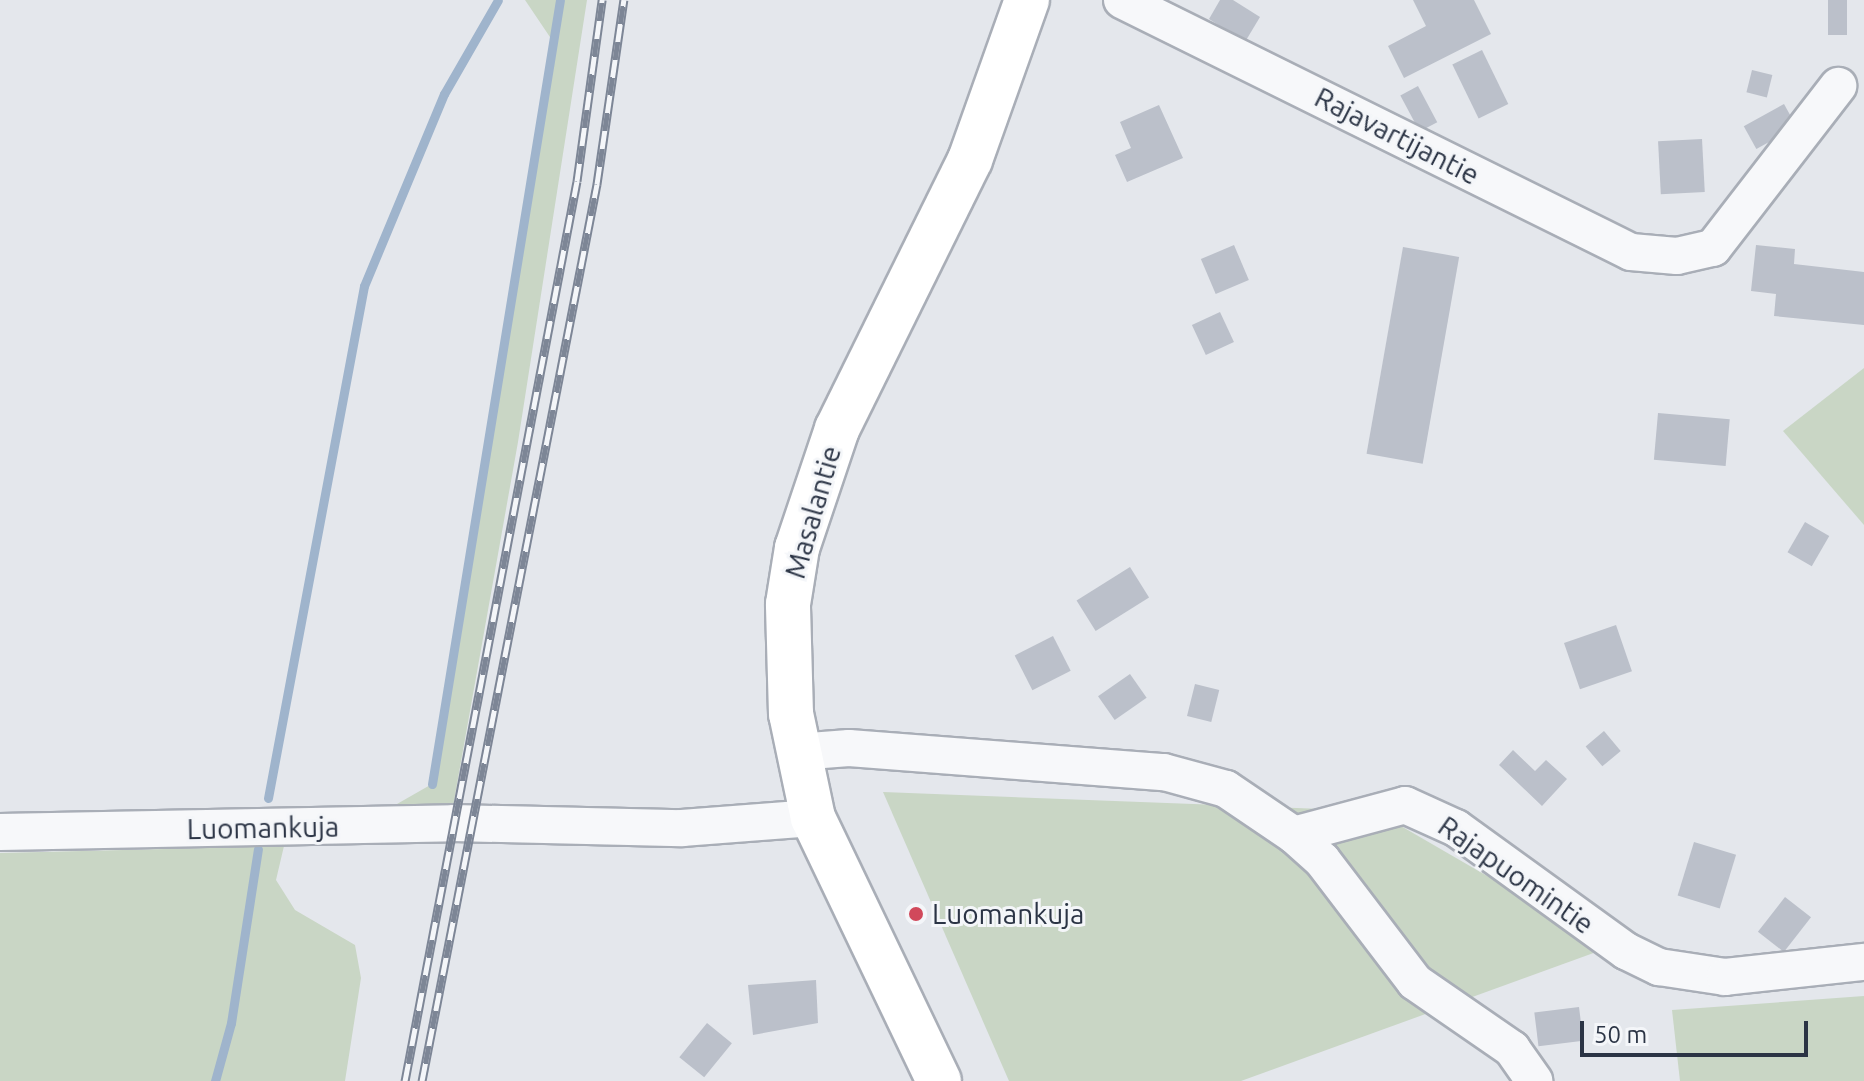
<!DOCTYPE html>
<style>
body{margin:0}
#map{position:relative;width:1864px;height:1081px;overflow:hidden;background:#e4e7ec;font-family:Ubuntu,sans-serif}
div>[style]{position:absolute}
.green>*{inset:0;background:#c9d6c5}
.stream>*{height:9px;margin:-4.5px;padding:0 4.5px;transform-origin:4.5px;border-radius:4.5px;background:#9fb4cc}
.building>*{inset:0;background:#bbc0ca;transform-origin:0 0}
.roads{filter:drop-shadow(2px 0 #a9aeb7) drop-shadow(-2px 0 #a9aeb7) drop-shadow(0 2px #a9aeb7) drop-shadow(0 -2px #a9aeb7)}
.street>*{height:36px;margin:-18px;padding:0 18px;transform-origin:18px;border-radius:18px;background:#f7f8fa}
.secondary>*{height:44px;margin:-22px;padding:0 22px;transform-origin:22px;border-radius:22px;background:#fff}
.rail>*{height:9px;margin-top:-4.5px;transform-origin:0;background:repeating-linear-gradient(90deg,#f4f6f9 0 18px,#7d8696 0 36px);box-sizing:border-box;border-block:2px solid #7d8696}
.dots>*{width:22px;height:22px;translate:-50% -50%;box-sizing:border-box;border:4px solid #f4f6f9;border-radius:50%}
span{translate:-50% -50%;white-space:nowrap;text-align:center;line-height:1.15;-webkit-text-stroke:6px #f4f6f9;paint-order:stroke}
.street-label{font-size:28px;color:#2b3445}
.poi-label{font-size:28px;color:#2b3445}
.left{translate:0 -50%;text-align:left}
.scale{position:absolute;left:1580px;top:1021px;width:228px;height:36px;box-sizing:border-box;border:4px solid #2b3445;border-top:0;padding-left:10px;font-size:24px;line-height:28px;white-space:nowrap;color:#2b3445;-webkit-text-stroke:6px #f4f6f9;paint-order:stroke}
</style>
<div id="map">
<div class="green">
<div style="clip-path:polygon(525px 0,587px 0,518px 442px,452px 812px,397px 804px,432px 784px,556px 46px)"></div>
<div style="clip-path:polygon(1864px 368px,1864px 525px,1783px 431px)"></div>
<div style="clip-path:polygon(883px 792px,1375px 811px,1610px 947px,1241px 1081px,1009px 1081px)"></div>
<div style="clip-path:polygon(284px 846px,276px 880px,295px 910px,355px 945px,361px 978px,345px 1081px,0 1081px,0 853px)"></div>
<div style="clip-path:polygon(1864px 996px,1864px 1081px,1680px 1081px,1672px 1010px)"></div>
</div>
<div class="stream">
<div style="left:432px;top:784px;width:794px;rotate:-80.73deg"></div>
<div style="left:268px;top:798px;width:521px;rotate:-79.38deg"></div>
<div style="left:364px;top:286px;width:208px;rotate:-67.4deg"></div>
<div style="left:444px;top:94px;width:108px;rotate:-60.1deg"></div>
<div style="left:215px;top:1081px;width:60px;rotate:-74.6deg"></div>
<div style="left:231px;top:1023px;width:176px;rotate:-81.2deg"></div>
</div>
<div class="building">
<div style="clip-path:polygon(1220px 0,1233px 0,1260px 17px,1245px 42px,1209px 19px)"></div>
<div style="clip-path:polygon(1413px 0,1474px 0,1491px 34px,1404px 78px,1388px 46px,1426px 26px)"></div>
<div style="left:1828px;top:0;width:19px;height:35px"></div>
<div style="left:1482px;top:50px;width:60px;height:33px;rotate:64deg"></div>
<div style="left:1752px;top:70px;width:21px;height:23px;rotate:14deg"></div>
<div style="left:1418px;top:86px;width:41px;height:20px;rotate:62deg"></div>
<div style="left:1784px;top:104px;width:26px;height:46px;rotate:61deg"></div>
<div style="clip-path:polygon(1159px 105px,1183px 158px,1127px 182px,1115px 155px,1131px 148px,1120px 122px)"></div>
<div style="left:1702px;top:139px;width:53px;height:44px;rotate:87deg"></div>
<div style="left:1234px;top:245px;width:38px;height:36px;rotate:67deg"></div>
<div style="clip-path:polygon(1756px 245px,1795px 249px,1794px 264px,1864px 272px,1864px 325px,1774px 316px,1776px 294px,1751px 291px)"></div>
<div style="left:1403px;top:247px;width:57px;height:210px;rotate:10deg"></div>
<div style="left:1220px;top:312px;width:33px;height:31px;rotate:65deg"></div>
<div style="left:1658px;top:413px;width:72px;height:47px;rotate:5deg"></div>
<div style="left:1805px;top:522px;width:28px;height:35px;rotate:30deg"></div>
<div style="left:1130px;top:567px;width:36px;height:63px;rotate:58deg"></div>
<div style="left:1616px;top:625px;width:49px;height:55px;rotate:71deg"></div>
<div style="left:1053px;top:636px;width:39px;height:43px;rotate:63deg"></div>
<div style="left:1130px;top:674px;width:29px;height:39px;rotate:55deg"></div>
<div style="left:1195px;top:684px;width:25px;height:33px;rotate:14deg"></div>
<div style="left:1604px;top:731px;width:26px;height:24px;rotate:50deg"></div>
<div style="clip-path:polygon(1513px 750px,1535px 771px,1546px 760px,1567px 779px,1542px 806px,1499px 765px)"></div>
<div style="left:1694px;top:842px;width:44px;height:56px;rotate:17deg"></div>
<div style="left:1785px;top:897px;width:33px;height:44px;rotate:38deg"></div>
<div style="clip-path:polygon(816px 980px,818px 1023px,753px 1035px,748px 985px)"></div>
<div style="left:1579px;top:1007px;width:34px;height:45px;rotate:83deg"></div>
<div style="left:707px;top:1023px;width:32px;height:44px;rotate:39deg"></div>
</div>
<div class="roads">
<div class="street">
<div style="left:1122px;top:0;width:568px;rotate:26.34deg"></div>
<div style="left:1631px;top:252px;width:46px;rotate:5deg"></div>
<div style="left:1677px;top:256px;width:37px;rotate:-13deg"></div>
<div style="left:1713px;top:248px;width:205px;rotate:-52.3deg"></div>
<div style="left:797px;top:752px;width:52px;rotate:-4.4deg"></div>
<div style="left:849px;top:748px;width:316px;rotate:4.4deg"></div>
<div style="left:1164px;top:772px;width:64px;rotate:15.3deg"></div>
<div style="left:1226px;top:789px;width:82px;rotate:34.1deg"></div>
<div style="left:1294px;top:835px;width:115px;rotate:-15.1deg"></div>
<div style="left:1405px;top:805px;width:56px;rotate:24.3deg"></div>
<div style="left:1456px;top:828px;width:210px;rotate:35.9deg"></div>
<div style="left:1626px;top:951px;width:37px;rotate:26deg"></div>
<div style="left:1659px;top:967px;width:67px;rotate:8.6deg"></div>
<div style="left:1725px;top:977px;width:140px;rotate:-6.2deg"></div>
<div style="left:0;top:832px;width:454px;rotate:-1.1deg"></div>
<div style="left:454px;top:823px;width:228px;rotate:1.3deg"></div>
<div style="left:682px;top:828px;width:131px;rotate:-4.4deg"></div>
<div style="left:1294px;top:835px;width:38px;rotate:42deg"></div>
<div style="left:1322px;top:860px;width:153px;rotate:52.7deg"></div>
<div style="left:1415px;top:982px;width:118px;rotate:34.6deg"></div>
<div style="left:1512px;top:1049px;width:39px;rotate:55deg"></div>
</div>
<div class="secondary">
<div style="left:939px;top:1081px;width:292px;rotate:-115.6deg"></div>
<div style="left:813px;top:818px;width:106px;rotate:-101.9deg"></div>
<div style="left:791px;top:714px;width:110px;rotate:-91.6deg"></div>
<div style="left:788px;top:604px;width:57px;rotate:-80.9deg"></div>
<div style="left:797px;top:548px;width:126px;rotate:-71.4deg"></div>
<div style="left:837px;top:429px;width:300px;rotate:-63.7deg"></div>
<div style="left:970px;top:160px;width:170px;rotate:-70.4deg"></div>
</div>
</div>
<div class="rail">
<div style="left:405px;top:1081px;width:916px;rotate:-79.18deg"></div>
<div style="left:577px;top:181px;width:183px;rotate:-82.1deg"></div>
<div style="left:422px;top:1081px;width:914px;rotate:-78.96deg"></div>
<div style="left:597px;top:184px;width:186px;rotate:-81.7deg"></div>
</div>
<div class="dots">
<div style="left:916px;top:914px;background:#d1495b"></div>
</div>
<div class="street-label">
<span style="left:1397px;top:136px;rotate:27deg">Rajavartijantie</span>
<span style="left:813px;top:512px;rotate:-74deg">Masalantie</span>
<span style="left:263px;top:828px;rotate:-1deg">Luomankuja</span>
<span style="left:1516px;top:875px;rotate:35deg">Rajapuomintie</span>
</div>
<div class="poi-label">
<span class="left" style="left:932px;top:914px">Luomankuja</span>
</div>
<div class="scale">50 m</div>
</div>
